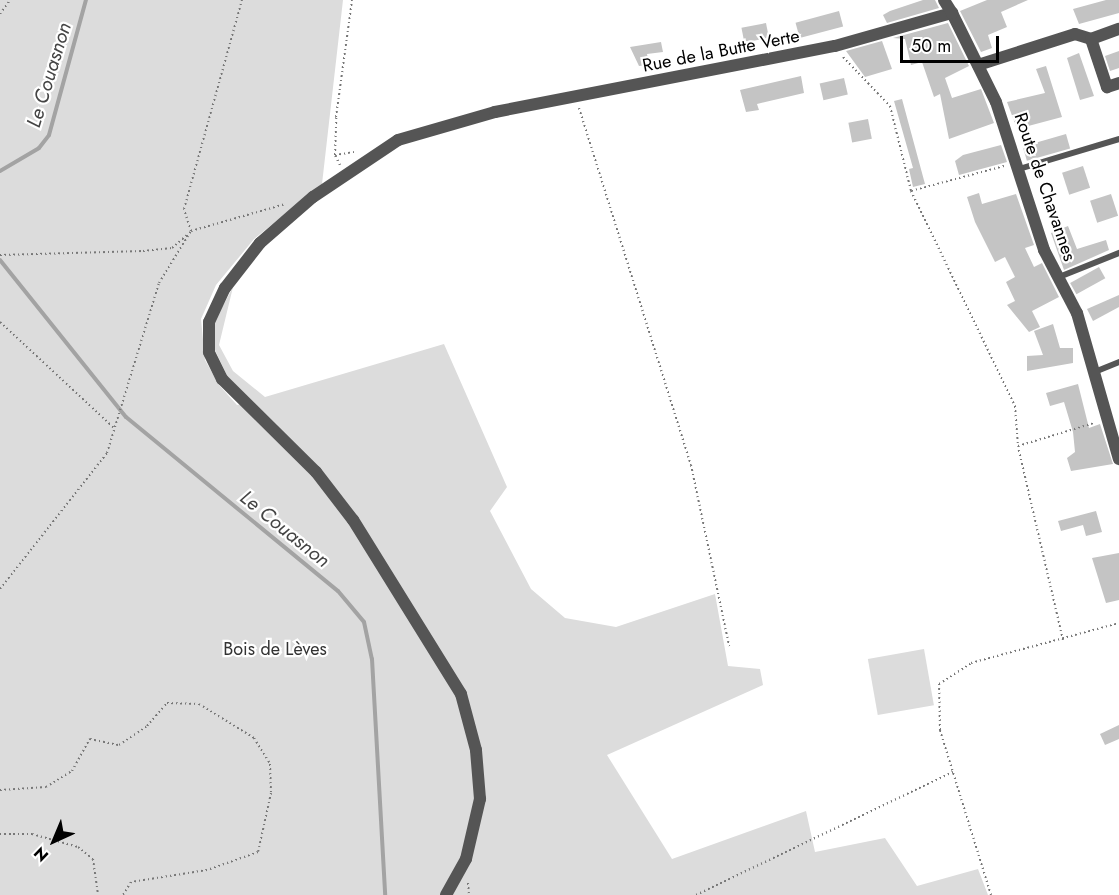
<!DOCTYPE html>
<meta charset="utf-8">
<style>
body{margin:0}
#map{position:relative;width:1119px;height:895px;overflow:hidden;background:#fff;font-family:Jost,sans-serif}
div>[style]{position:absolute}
.green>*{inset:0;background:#dcdcdc;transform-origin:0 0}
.stream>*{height:4px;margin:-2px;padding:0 2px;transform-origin:2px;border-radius:2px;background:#a3a3a3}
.building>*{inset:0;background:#c4c4c4;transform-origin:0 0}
.path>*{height:2px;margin-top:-1px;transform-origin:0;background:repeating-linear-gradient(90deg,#777 0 1.5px,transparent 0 4.5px)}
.service>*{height:6px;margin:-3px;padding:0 3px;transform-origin:3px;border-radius:3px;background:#555}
.minor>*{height:12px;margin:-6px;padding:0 6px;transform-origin:6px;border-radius:6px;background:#555}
.tertiary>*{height:12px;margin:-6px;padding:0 6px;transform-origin:6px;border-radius:6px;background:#555}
span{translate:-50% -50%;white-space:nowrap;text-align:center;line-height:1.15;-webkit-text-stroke:4.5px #fff;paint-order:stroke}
.street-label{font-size:18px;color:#000}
.park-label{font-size:18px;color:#333}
.water-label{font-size:20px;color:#444;font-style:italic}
.north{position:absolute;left:24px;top:811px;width:60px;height:60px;-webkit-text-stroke:4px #fff;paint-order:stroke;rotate:224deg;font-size:16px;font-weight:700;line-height:24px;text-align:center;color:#000}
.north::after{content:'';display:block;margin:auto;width:21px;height:27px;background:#000;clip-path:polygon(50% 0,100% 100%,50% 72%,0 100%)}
.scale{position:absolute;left:900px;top:36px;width:99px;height:27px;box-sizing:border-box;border:3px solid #000;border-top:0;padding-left:8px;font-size:18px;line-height:21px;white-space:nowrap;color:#000;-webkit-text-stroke:4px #fff;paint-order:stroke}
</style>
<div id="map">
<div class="green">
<div style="clip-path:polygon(0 0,343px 0,322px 184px,254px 239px,216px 285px,201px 319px,205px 360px,219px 385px,237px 405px,249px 402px,230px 382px,215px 350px,215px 321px,233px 287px,219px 345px,233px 371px,265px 397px,444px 344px,507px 487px,490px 511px,531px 589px,565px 618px,616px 627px,715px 594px,728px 666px,760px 669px,763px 685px,607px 755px,672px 859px,806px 811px,815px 852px,885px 838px,917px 886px,978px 869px,988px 895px,0 895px)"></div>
<div style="left:924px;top:649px;width:57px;height:57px;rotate:80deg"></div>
</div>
<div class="stream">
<div style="left:0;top:171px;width:45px;rotate:-30.5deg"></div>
<div style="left:39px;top:148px;width:16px;rotate:-52deg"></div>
<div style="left:49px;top:135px;width:140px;rotate:-74.7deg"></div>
<div style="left:0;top:260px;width:201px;rotate:51.3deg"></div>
<div style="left:126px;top:417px;width:274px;rotate:39.4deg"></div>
<div style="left:338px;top:591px;width:40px;rotate:50deg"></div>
<div style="left:364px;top:622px;width:38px;rotate:78deg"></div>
<div style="left:372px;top:659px;width:236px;rotate:86.8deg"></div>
</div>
<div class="building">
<div style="clip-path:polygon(923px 0,935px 0,939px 8px,887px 23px,883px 15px,890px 11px)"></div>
<div style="clip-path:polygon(987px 0,1028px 0,1001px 12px,1007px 27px,988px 35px,992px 48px,981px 52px,960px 11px)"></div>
<div style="clip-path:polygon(1106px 0,1119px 0,1119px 13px,1079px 24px,1073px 9px)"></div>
<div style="left:839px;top:11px;width:16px;height:45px;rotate:75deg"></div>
<div style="left:766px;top:23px;width:15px;height:25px;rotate:79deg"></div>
<div style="clip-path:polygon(948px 23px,969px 66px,945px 78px,952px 98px,981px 89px,994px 123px,949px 139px,940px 94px,934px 97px,922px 62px,911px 65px,905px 39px,893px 38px)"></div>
<div style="clip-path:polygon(882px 41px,892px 69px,865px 77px,846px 51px)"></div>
<div style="clip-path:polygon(661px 42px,663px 52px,647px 54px,649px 65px,639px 66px,630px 47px)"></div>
<div style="clip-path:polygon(1119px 51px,1119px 68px,1110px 71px,1105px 56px)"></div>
<div style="clip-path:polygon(1079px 53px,1094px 96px,1080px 100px,1067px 58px)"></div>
<div style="clip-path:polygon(1046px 66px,1062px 117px,1017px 129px,1007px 102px,1045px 93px,1036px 69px)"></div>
<div style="clip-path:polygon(801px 76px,804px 93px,757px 104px,759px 110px,746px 112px,740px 90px)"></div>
<div style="left:844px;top:78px;width:17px;height:25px;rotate:77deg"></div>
<div style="clip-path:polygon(902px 99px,925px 184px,913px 187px,909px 169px,913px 168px,894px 101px)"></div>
<div style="left:868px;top:119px;width:20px;height:20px;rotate:79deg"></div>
<div style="left:1066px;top:134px;width:15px;height:45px;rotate:74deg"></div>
<div style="clip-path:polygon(1001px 145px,1007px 162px,959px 175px,955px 161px,963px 155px)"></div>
<div style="left:1083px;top:166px;width:23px;height:22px;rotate:72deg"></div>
<div style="clip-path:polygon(979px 193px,982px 204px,1016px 194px,1034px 245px,1025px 248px,1034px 267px,1042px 263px,1059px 297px,1032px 311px,1040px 327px,1029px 332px,1007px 305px,1015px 301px,1006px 282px,1015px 277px,1005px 257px,995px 262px,975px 222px,967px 197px)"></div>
<div style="left:1111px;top:194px;width:23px;height:22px;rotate:72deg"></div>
<div style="clip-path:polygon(1068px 226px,1077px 249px,1106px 240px,1109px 250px,1064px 270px,1051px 233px)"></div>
<div style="left:1099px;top:267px;width:13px;height:33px;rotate:61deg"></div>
<div style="clip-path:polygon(1119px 295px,1119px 307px,1093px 321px,1087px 309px)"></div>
<div style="clip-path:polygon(1053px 324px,1060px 348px,1073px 348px,1073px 363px,1027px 371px,1027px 356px,1043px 355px,1034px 331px)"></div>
<div style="clip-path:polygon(1078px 384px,1089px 428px,1100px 424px,1113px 464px,1071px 471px,1067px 458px,1075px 452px,1073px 432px,1064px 402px,1050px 406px,1046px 393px)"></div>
<div style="clip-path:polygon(1096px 511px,1102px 532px,1086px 536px,1083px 525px,1061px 531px,1058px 521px)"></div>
<div style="clip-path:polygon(1119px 553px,1119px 600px,1106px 603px,1092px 558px)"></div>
<div style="clip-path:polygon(1119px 725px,1119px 739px,1105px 745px,1100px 734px)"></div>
</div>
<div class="path">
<div style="left:0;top:14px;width:17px;rotate:-54deg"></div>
<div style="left:843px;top:57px;width:68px;rotate:46.2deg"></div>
<div style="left:890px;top:106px;width:88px;rotate:76.1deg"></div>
<div style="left:579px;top:108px;width:374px;rotate:72.6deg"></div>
<div style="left:691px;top:465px;width:185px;rotate:78.1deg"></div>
<div style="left:335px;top:155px;width:20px;rotate:-9deg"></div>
<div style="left:340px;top:165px;width:11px;rotate:-117deg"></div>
<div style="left:335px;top:155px;width:38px;rotate:-88deg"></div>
<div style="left:336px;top:117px;width:118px;rotate:-82.2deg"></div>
<div style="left:1004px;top:166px;width:96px;rotate:165deg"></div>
<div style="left:911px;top:191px;width:239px;rotate:64.2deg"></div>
<div style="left:1015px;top:406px;width:40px;rotate:85.7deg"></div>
<div style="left:191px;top:231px;width:23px;rotate:-108deg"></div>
<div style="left:184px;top:209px;width:217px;rotate:-74.5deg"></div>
<div style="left:0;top:255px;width:143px;rotate:-1.6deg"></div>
<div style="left:143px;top:251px;width:29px;rotate:-6deg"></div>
<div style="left:172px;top:248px;width:20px;rotate:-41deg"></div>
<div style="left:0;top:322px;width:156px;rotate:42.9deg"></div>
<div style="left:0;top:589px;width:173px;rotate:-51.8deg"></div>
<div style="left:107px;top:453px;width:178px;rotate:-73deg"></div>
<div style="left:159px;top:283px;width:61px;rotate:-58.4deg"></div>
<div style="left:191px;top:231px;width:98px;rotate:-16deg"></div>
<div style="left:1063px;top:640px;width:199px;rotate:-103.1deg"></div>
<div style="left:1018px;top:446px;width:79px;rotate:-16.8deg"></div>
<div style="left:0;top:790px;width:46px;rotate:-3.7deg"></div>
<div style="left:46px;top:787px;width:31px;rotate:-32deg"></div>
<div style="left:72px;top:771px;width:37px;rotate:-61deg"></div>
<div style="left:90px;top:739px;width:30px;rotate:12deg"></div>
<div style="left:119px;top:745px;width:34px;rotate:-34deg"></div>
<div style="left:147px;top:726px;width:30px;rotate:-49deg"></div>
<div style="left:167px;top:703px;width:32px;rotate:2deg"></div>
<div style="left:199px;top:704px;width:65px;rotate:31.7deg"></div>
<div style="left:254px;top:738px;width:31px;rotate:58deg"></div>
<div style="left:270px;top:764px;width:29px;rotate:88deg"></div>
<div style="left:271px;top:793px;width:60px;rotate:102.4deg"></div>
<div style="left:258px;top:852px;width:54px;rotate:160.6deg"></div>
<div style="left:207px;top:870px;width:77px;rotate:171deg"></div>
<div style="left:131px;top:882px;width:15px;rotate:122deg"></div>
<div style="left:0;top:834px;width:32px"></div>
<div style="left:32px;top:834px;width:48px;rotate:15.8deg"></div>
<div style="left:78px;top:847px;width:19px;rotate:39deg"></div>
<div style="left:93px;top:859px;width:36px;rotate:82deg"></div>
<div style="left:468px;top:883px;width:12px;rotate:85deg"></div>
<div style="left:696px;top:895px;width:285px;rotate:-25.6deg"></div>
<div style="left:991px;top:895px;width:173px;rotate:-107.2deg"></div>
<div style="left:940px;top:730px;width:46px;rotate:-91.2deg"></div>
<div style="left:939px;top:684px;width:38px;rotate:-33deg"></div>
<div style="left:971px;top:663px;width:153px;rotate:-15.1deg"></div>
</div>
<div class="service">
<div style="left:1019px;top:169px;width:104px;rotate:-16.7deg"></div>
<div style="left:1059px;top:277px;width:65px;rotate:-21.8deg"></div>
<div style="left:1097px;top:371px;width:24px;rotate:-22deg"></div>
</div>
<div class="minor">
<div style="left:952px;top:13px;width:99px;rotate:63.7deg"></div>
<div style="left:996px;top:102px;width:156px;rotate:72deg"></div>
<div style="left:1044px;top:250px;width:71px;rotate:62.4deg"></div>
<div style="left:1077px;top:313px;width:152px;rotate:74deg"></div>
<div style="left:1091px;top:39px;width:51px;rotate:71.6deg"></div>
<div style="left:1107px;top:87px;width:13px;rotate:-18deg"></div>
<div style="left:978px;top:65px;width:102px;rotate:-17.7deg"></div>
<div style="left:1075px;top:34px;width:17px;rotate:17deg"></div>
<div style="left:1091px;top:39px;width:30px;rotate:-20deg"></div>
</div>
<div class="tertiary">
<div style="left:446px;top:895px;width:41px;rotate:-60.9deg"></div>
<div style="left:466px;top:859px;width:62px;rotate:-76.9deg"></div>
<div style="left:480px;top:799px;width:49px;rotate:-94.7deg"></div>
<div style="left:476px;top:750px;width:58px;rotate:-105deg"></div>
<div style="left:461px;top:694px;width:205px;rotate:-121.8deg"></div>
<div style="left:353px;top:520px;width:61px;rotate:-127.6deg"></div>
<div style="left:316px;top:472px;width:132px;rotate:-135.3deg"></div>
<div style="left:222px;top:379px;width:30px;rotate:-116deg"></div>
<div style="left:209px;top:352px;width:30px;rotate:-90deg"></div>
<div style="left:209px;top:322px;width:38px;rotate:-65deg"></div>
<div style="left:225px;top:288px;width:57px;rotate:-52.1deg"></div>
<div style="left:260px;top:243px;width:70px;rotate:-41deg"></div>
<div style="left:313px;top:197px;width:102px;rotate:-33.8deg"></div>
<div style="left:398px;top:140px;width:101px;rotate:-16.1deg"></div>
<div style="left:495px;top:112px;width:346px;rotate:-11deg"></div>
<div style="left:835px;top:46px;width:122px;rotate:-15.8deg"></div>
<div style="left:952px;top:13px;width:15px;rotate:-122deg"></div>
</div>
<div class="street-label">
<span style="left:721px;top:51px;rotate:-11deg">Rue de la Butte Verte</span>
<span style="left:1045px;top:187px;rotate:71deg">Route de Chavannes</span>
</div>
<div class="park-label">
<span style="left:275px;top:649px">Bois de Lèves</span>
</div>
<div class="water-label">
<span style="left:49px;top:75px;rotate:-73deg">Le Couasnon</span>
<span style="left:285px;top:529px;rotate:39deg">Le Couasnon</span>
</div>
<div class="north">N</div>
<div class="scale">50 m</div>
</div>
